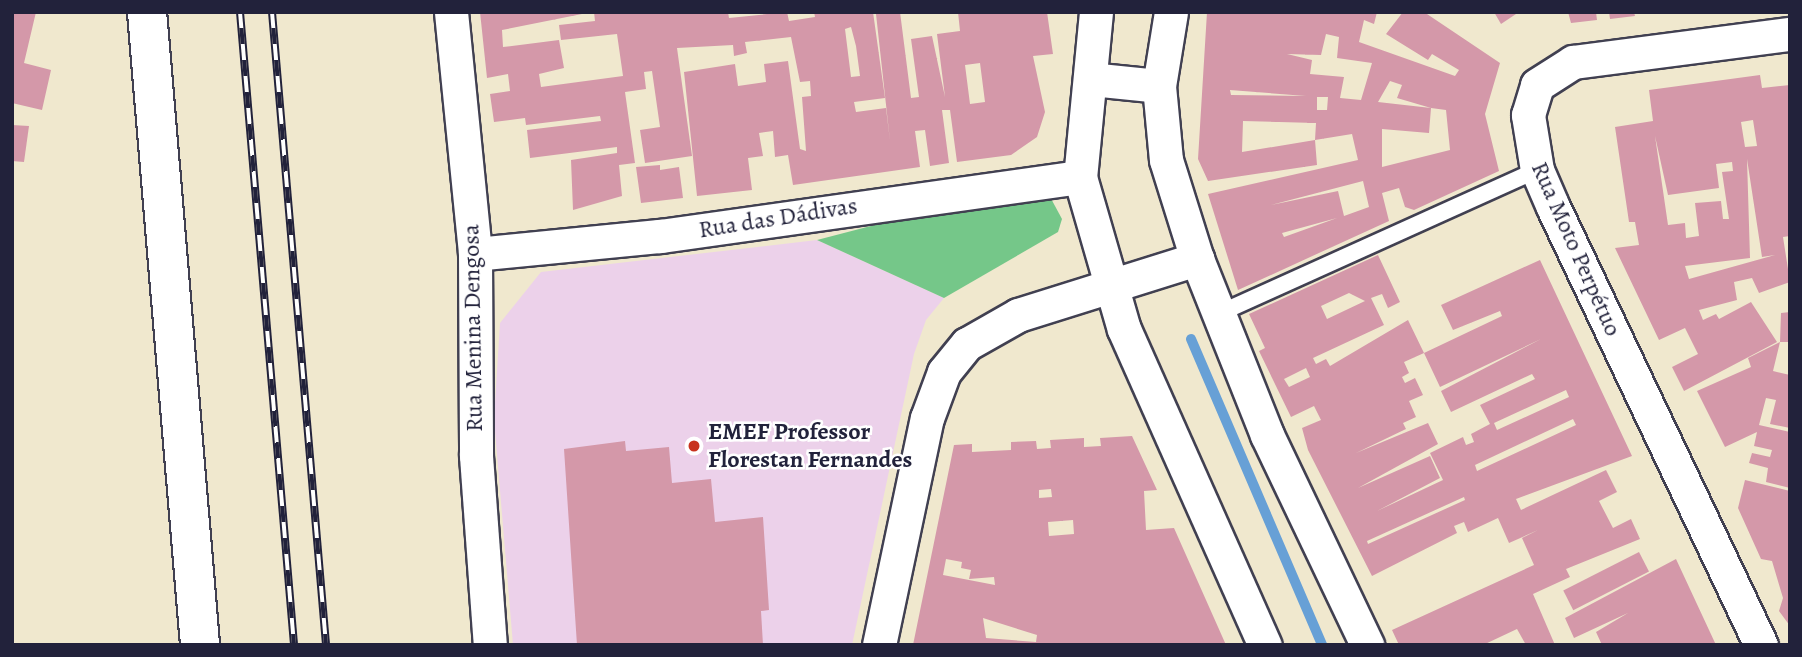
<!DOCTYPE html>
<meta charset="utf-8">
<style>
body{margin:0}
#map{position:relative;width:1802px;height:657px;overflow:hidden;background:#f0e8ce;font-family:Alegreya,serif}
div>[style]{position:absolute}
.built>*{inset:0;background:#ecd1ea}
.green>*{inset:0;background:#75c789}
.stream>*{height:10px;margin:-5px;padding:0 5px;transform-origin:5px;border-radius:5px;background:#67a0d6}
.building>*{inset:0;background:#d498a9;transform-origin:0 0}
.roads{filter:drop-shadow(2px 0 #414051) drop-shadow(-2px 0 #414051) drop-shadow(0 2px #414051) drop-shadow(0 -2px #414051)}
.service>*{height:16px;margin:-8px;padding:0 8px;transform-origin:8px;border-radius:8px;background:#fff}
.minor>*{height:33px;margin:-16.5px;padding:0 16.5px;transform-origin:16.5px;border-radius:16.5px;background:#fff}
.tertiary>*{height:38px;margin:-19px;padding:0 19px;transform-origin:19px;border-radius:19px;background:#fff}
.rail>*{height:8px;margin-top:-4px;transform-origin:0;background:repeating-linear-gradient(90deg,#fff 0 16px,#22223b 0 32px);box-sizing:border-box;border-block:2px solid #22223b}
.dots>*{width:19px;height:19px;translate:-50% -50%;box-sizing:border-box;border:4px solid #fff;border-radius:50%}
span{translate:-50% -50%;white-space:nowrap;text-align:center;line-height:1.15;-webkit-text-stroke:5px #fff;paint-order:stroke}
.street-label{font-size:24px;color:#22223b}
.poi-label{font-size:24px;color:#22223b;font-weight:700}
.left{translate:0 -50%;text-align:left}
.frame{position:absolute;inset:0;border:14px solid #22223b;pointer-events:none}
</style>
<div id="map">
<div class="built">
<div style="clip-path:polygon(817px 240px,944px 298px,926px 320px,914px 354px,852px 645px,513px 645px,494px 419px,500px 323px,541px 272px)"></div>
</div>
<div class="green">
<div style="clip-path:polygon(1013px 189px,1048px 193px,1062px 219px,1058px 232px,944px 298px,817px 240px)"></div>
</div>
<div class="stream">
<div style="left:1191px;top:339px;width:333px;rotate:66.8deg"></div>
</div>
<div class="building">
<div style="clip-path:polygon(12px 12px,36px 12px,24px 63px,51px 70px,42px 110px,12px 103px)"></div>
<div style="clip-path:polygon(evenodd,480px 12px,592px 12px,502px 30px,503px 47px,559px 40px,564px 68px,539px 74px,541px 87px,623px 76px,617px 34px,561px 40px,559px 25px,595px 21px,594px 12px,728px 12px,729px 18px,787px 12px,789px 21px,815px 17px,814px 12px,873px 12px,885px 98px,854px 102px,856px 112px,886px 108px,890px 141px,876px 14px,900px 12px,911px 98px,919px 97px,911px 39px,932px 36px,945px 97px,937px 34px,960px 31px,958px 12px,1047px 12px,1053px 54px,1033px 56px,1045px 112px,1037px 137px,1011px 155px,957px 162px,950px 110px,942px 110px,949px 163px,930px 166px,925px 130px,915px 131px,920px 167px,793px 185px,788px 155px,775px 157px,773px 131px,759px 133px,763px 156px,748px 158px,752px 190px,697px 196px,684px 72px,735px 64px,738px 86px,766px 82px,764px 64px,788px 61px,800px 149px,806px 151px,802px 97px,811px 96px,810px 81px,800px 82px,791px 37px,745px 42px,747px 53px,734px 56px,733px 45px,677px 48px,692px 156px,645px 163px,640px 130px,660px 127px,652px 71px,644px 72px,646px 89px,625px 92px,635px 163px,619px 165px,622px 196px,573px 210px,571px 160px,617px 153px,617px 147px,530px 158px,527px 130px,601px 121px,600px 116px,526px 125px,525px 118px,494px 122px,490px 94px,510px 91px,508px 74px,487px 78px,480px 12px,851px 27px,856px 46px,860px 76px,851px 77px,845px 29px,851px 27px,480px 12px,980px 63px,985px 102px,970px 104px,965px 65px,980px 63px)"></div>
<div style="clip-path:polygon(evenodd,1207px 12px,1377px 12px,1374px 24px,1364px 20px,1359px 42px,1455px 76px,1459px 70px,1432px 54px,1428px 60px,1386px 34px,1403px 12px,1424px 12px,1500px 63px,1485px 114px,1499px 171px,1414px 210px,1405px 207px,1399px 188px,1382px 193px,1389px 221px,1238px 290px,1208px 194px,1358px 160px,1352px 134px,1315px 140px,1317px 165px,1208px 181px,1198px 159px,1207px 12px,1326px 34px,1339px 37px,1337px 58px,1372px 63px,1361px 100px,1340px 98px,1344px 77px,1310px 74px,1312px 60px,1287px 54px,1321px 55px,1326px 34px,1207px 12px,1390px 81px,1402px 85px,1397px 98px,1431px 108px,1378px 102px,1390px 81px,1207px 12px,1230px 90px,1306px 96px,1231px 95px,1230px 90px,1207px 12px,1317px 97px,1328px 97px,1327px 110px,1317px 110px,1317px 97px,1207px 12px,1431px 108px,1446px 110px,1450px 150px,1382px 167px,1382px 129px,1429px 133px,1431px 108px,1207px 12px,1243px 121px,1316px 123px,1315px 140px,1242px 152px,1243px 121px,1207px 12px,1363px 181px,1369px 207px,1344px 216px,1338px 191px,1271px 205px,1363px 181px,1207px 12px,1337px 218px,1284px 237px,1282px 233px,1337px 218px)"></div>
<div style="clip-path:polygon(1494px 12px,1519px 12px,1501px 24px)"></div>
<div style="clip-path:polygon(1568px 12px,1596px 12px,1597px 20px,1571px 23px)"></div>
<div style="clip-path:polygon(1609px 12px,1634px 12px,1635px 16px,1610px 19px)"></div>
<div style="clip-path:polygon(evenodd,1760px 75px,1762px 88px,1790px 85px,1790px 236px,1783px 237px,1790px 282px,1759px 293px,1752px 278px,1734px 282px,1737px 300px,1699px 310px,1703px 320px,1716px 314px,1719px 319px,1751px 302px,1777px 342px,1684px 391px,1672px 367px,1698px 354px,1685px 328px,1659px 340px,1615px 248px,1639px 245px,1635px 222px,1629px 222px,1615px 127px,1653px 121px,1649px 90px,1760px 75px,1753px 120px,1757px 146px,1745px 147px,1741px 122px,1753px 120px,1760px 75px,1655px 136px,1668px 195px,1719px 188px,1716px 164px,1732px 162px,1733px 171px,1722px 172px,1729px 219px,1723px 219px,1721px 201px,1695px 203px,1699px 236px,1686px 238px,1685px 223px,1668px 225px,1655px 136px,1760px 75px,1747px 159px,1762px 257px,1775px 255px,1689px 279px,1685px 266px,1750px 258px,1747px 159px)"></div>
<div style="clip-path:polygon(12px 125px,29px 126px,24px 162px,12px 161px)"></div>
<div style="clip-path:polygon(660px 165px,660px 170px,679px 167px,683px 198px,641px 203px,636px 167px)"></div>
<div style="clip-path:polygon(evenodd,1378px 255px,1400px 302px,1388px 308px,1382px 294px,1371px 298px,1384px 325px,1313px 358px,1316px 364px,1326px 359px,1330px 366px,1408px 320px,1424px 353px,1404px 362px,1409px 373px,1402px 377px,1405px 383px,1415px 378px,1423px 395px,1409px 401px,1416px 417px,1403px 423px,1406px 429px,1356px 453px,1428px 423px,1438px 444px,1358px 488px,1430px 456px,1440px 478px,1377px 511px,1443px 480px,1430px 453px,1463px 437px,1466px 445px,1474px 442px,1471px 434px,1490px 424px,1480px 405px,1535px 379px,1532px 374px,1451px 412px,1441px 391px,1541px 339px,1440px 387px,1424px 353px,1502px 316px,1500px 311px,1453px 330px,1441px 305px,1540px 260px,1632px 456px,1516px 499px,1521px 510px,1606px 470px,1617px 492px,1599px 501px,1613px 528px,1631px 519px,1640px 539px,1566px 569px,1570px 577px,1533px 594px,1555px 645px,1526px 645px,1517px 629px,1483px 645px,1399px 645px,1392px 630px,1534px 565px,1522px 538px,1538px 530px,1509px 543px,1498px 518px,1468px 532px,1464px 522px,1454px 526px,1457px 533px,1372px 576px,1308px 450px,1302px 428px,1321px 420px,1314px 406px,1291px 417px,1259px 351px,1265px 348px,1249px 314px,1378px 255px,1349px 293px,1365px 301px,1327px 319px,1321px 306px,1349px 293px,1378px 255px,1306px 368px,1310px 377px,1289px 387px,1284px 379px,1306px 368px,1378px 255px,1566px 390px,1569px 397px,1497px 430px,1494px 423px,1566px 390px,1378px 255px,1573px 419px,1576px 425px,1477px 471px,1475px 465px,1573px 419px,1378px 255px,1464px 497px,1465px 500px,1368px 544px,1367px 541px,1464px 497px)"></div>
<div style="clip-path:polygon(1790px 312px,1790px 342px,1780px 342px,1773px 371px,1790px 375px,1790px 428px,1770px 424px,1776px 400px,1766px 398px,1759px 425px,1790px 432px,1790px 488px,1766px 482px,1768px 468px,1749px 463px,1752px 453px,1770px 457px,1772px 450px,1754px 446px,1757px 432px,1725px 447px,1697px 391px,1751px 367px,1748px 358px,1780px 342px,1781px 313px)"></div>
<div style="clip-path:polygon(evenodd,1132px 436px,1157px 490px,1144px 491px,1146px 530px,1174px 528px,1226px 645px,913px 645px,954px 445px,972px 444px,972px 452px,1011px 450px,1011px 442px,1036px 441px,1037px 449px,1051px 448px,1050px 440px,1084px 438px,1084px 447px,1101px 446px,1100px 438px,1132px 436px,1051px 489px,1052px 497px,1039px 498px,1039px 490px,1051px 489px,1132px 436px,1073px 520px,1074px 534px,1049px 536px,1048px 522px,1073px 520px,1132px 436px,946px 559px,962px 562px,961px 568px,971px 570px,969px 579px,994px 577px,995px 585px,943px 575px,946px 559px,1132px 436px,983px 618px,1037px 635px,1036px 642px,986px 638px,983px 618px)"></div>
<div style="clip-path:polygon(625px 441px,626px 451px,669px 447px,672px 483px,711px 479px,715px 522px,763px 517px,769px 610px,761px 611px,763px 645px,577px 645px,564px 449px)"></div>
<div style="clip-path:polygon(1745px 480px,1790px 491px,1790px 626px,1779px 611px,1783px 598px,1772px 561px,1761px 559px,1738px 508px)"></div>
<div style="left:1639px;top:552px;width:22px;height:85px;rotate:63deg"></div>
<div style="clip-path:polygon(1676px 559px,1716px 645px,1602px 645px,1596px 632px,1628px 613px,1574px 638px,1565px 618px)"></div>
</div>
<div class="roads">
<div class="service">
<div style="left:1218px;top:314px;width:350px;rotate:-24.3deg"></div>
</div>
<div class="minor">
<div style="left:451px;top:12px;width:243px;rotate:84.3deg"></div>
<div style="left:475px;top:254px;width:202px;rotate:89.7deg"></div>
<div style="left:476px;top:456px;width:190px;rotate:85.8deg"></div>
<div style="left:1096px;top:12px;width:166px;rotate:95.5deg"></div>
<div style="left:1080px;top:177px;width:158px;rotate:73.9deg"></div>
<div style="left:1124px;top:329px;width:346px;rotate:66deg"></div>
<div style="left:1171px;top:12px;width:75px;rotate:99.2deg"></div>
<div style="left:1159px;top:86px;width:74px;rotate:84.6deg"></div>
<div style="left:1166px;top:160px;width:104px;rotate:72.6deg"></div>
<div style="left:1197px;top:259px;width:189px;rotate:68.3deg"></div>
<div style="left:1267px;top:435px;width:233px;rotate:64.5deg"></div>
<div style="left:1091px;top:79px;width:68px;rotate:5.9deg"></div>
<div style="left:475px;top:254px;width:186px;rotate:-5.6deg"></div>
<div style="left:660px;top:236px;width:424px;rotate:-8deg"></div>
<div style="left:879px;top:645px;width:232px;rotate:-78.1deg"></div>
<div style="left:927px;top:418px;width:49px;rotate:-69.7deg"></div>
<div style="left:944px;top:372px;width:36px;rotate:-51deg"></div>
<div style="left:967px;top:344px;width:59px;rotate:-29.6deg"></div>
<div style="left:1018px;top:315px;width:188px;rotate:-17.4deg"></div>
<div style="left:1761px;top:645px;width:485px;rotate:-115.4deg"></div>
<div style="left:1553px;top:207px;width:40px;rotate:-113.4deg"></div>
<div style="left:1537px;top:170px;width:56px;rotate:-99.3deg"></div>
<div style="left:1528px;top:115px;width:31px;rotate:-73deg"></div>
<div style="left:1537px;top:85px;width:43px;rotate:-32.6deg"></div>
<div style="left:1573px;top:62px;width:219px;rotate:-7.4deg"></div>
</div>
<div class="tertiary">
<div style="left:147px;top:12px;width:635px;rotate:85.21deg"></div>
</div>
</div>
<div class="rail">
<div style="left:240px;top:12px;width:635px;rotate:85.12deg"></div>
<div style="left:272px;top:12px;width:635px;rotate:85.12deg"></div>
</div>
<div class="dots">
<div style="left:694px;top:446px;background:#c8321e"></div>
</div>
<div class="street-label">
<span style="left:778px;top:218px;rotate:-9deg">Rua das Dádivas</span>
<span style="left:1576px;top:249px;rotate:66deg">Rua Moto Perpétuo</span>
<span style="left:473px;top:328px;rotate:-91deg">Rua Menina Dengosa</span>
</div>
<div class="poi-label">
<span class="left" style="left:708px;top:446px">EMEF Professor<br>Florestan Fernandes</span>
</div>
<div class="frame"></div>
</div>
